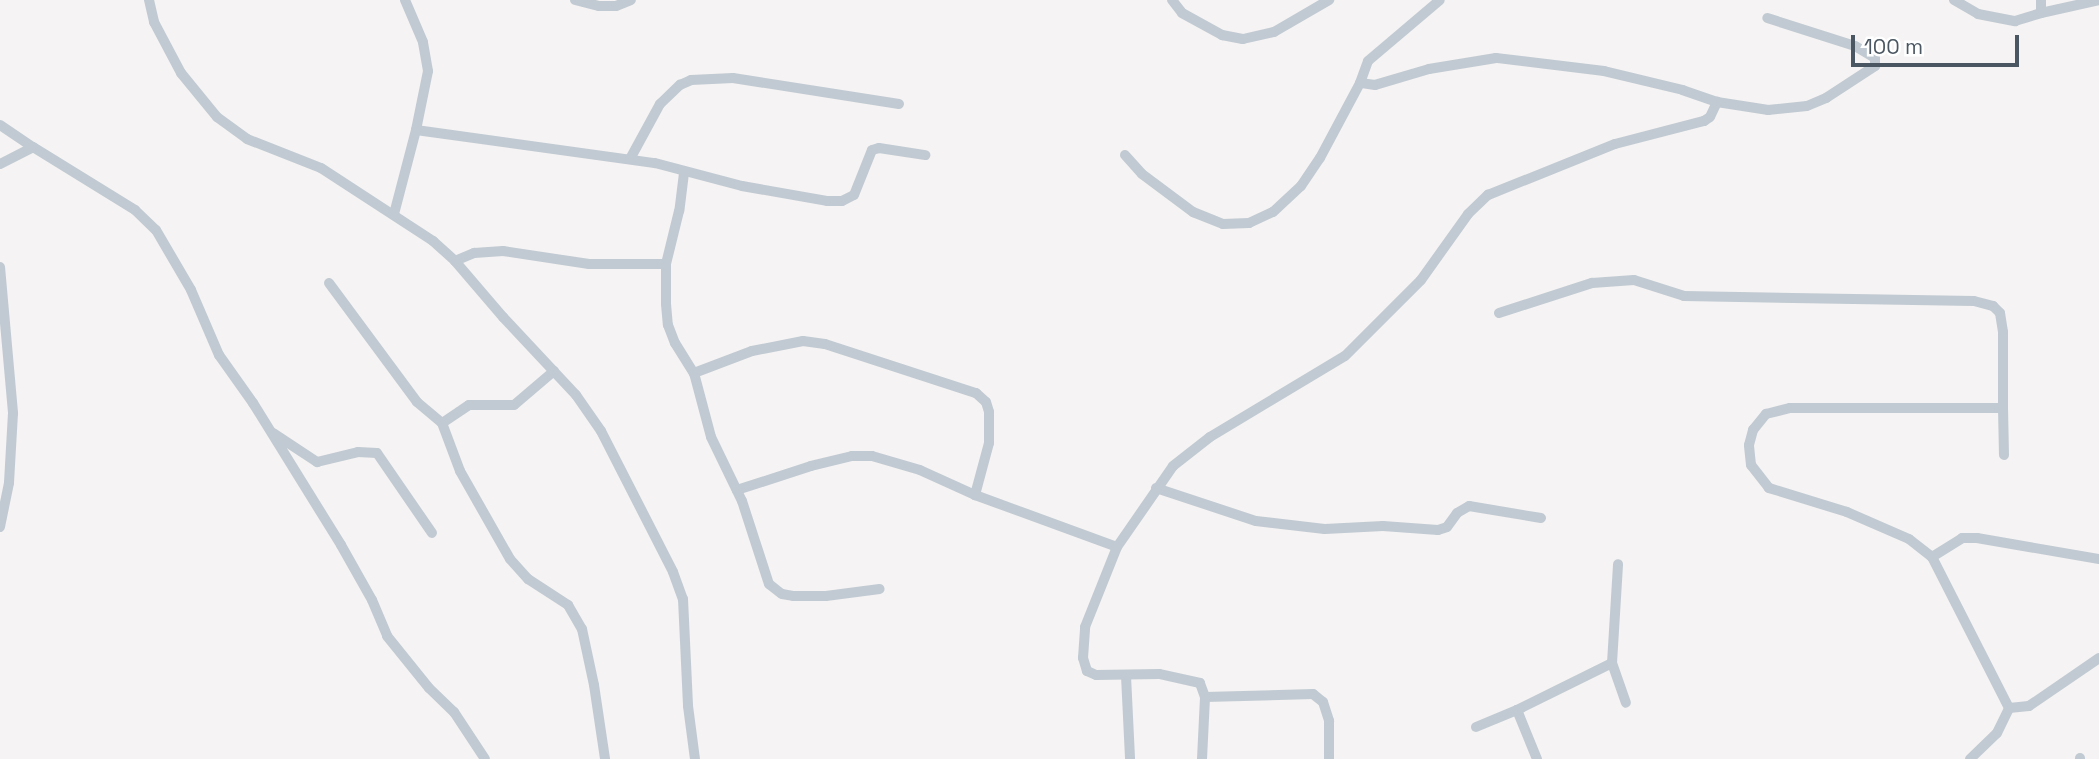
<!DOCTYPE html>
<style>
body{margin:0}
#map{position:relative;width:2099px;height:759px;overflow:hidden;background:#f5f3f3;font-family:"Space Grotesk",sans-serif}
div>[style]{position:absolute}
.minor>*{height:10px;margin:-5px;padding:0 5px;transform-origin:5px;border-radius:5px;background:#c1cad2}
span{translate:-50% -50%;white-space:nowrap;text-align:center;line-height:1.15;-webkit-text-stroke:6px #fff;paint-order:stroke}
.scale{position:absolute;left:1851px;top:35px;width:168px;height:32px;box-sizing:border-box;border:4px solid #4a5661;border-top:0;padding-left:9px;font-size:21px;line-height:24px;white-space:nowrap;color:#4a5661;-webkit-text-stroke:5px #fff;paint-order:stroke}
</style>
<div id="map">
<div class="minor">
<div style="left:149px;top:0;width:23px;rotate:77deg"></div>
<div style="left:154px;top:22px;width:58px;rotate:62.1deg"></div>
<div style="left:181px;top:73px;width:57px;rotate:50.7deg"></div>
<div style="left:217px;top:117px;width:37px;rotate:36deg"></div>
<div style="left:247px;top:139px;width:79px;rotate:21.4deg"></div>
<div style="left:321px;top:168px;width:134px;rotate:33.1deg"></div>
<div style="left:433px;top:241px;width:30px;rotate:42deg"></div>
<div style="left:455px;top:261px;width:74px;rotate:49.4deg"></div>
<div style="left:503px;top:317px;width:107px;rotate:46.9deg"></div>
<div style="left:576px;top:395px;width:44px;rotate:55.2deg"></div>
<div style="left:601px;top:431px;width:158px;rotate:62.9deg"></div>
<div style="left:673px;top:572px;width:29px;rotate:70deg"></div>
<div style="left:683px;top:599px;width:107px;rotate:87.3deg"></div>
<div style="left:688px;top:706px;width:53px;rotate:82.5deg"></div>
<div style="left:575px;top:0;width:25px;rotate:14deg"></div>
<div style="left:599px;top:6px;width:17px"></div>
<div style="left:616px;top:6px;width:16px;rotate:-22deg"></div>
<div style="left:1172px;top:0;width:16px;rotate:52deg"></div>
<div style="left:1182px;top:13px;width:46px;rotate:28.8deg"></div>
<div style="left:1222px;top:35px;width:21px;rotate:11deg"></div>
<div style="left:1243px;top:39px;width:32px;rotate:-13deg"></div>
<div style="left:1274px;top:32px;width:64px;rotate:-30.2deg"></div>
<div style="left:1954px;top:0;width:28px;rotate:30deg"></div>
<div style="left:1978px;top:14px;width:38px;rotate:11deg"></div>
<div style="left:2015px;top:21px;width:27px;rotate:-17deg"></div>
<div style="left:2041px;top:13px;width:13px;rotate:-90deg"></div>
<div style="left:2041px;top:13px;width:59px;rotate:-12.6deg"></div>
<div style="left:1717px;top:102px;width:52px;rotate:8.9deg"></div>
<div style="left:1768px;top:110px;width:39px;rotate:-6deg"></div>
<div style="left:1807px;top:106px;width:21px;rotate:-23deg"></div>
<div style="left:1826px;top:98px;width:59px;rotate:-33.1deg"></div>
<div style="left:1875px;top:66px;width:8px;rotate:-90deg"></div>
<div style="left:1875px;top:58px;width:23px;rotate:-149deg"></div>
<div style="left:1855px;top:46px;width:92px;rotate:-162.3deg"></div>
<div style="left:0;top:125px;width:40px;rotate:34deg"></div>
<div style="left:416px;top:130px;width:241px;rotate:7.9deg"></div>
<div style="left:655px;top:163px;width:90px;rotate:14.8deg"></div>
<div style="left:742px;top:186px;width:86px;rotate:10deg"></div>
<div style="left:827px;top:201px;width:15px"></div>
<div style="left:842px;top:201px;width:13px;rotate:-27deg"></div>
<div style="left:854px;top:195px;width:48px;rotate:-68.2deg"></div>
<div style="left:872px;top:150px;width:7px;rotate:-16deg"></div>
<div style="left:879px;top:148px;width:47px;rotate:8.7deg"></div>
<div style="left:1125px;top:155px;width:25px;rotate:48deg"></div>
<div style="left:1142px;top:174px;width:64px;rotate:36.7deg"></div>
<div style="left:1193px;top:212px;width:32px;rotate:22deg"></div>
<div style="left:1223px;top:224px;width:26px;rotate:-2deg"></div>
<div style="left:1249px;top:223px;width:26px;rotate:-25deg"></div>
<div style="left:1273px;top:212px;width:38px;rotate:-43deg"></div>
<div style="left:1301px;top:186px;width:34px;rotate:-56deg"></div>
<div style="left:1320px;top:158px;width:85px;rotate:-61.9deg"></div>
<div style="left:630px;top:159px;width:63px;rotate:-61.4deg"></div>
<div style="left:660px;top:104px;width:28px;rotate:-44deg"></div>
<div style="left:680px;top:85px;width:12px;rotate:-24deg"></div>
<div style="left:691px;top:80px;width:42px;rotate:-2.7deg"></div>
<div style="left:733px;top:78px;width:168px;rotate:8.9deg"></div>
<div style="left:0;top:164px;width:37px;rotate:-27deg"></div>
<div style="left:33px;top:147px;width:120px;rotate:31.7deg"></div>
<div style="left:135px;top:210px;width:29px;rotate:44deg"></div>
<div style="left:156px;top:230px;width:69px;rotate:59.7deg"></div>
<div style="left:191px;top:290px;width:71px;rotate:66.7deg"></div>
<div style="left:219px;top:355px;width:59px;rotate:54.7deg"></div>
<div style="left:253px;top:403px;width:167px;rotate:58.2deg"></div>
<div style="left:341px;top:545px;width:63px;rotate:60.6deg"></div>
<div style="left:372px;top:600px;width:39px;rotate:67deg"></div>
<div style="left:387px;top:636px;width:67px;rotate:51.1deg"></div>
<div style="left:429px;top:688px;width:35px;rotate:44deg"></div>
<div style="left:454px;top:712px;width:56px;rotate:56.6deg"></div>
<div style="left:684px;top:173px;width:38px;rotate:97deg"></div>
<div style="left:679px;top:211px;width:55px;rotate:103.8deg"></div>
<div style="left:666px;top:264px;width:40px;rotate:90deg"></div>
<div style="left:666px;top:304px;width:21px;rotate:85deg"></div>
<div style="left:668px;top:325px;width:19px;rotate:69deg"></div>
<div style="left:675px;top:343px;width:36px;rotate:58deg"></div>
<div style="left:694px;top:373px;width:62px;rotate:-20.8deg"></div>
<div style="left:752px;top:351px;width:52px;rotate:-11.1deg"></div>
<div style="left:803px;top:341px;width:22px;rotate:8deg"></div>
<div style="left:825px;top:344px;width:159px;rotate:18deg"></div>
<div style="left:976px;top:393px;width:13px;rotate:42deg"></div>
<div style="left:986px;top:402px;width:10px;rotate:73deg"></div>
<div style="left:989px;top:412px;width:31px;rotate:90deg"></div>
<div style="left:989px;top:443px;width:54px;rotate:105.1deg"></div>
<div style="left:975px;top:495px;width:60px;rotate:-155.6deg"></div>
<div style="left:920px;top:470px;width:50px;rotate:-163.7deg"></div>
<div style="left:872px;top:456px;width:20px;rotate:180deg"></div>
<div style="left:852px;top:456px;width:42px;rotate:166.3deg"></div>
<div style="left:811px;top:466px;width:78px;rotate:162deg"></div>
<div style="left:394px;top:214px;width:87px;rotate:-75.3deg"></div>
<div style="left:416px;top:130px;width:60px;rotate:-78.5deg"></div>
<div style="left:428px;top:71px;width:29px;rotate:-100deg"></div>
<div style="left:423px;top:42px;width:46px;rotate:-113.2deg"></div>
<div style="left:455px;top:261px;width:21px;rotate:-23deg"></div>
<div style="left:474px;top:253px;width:29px;rotate:-4deg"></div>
<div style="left:503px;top:251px;width:87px;rotate:8.6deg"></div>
<div style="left:589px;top:264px;width:77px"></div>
<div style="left:0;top:267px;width:147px;rotate:84.9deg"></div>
<div style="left:13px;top:413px;width:70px;rotate:93.3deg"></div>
<div style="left:9px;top:483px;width:45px;rotate:101.6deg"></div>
<div style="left:329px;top:283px;width:148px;rotate:53.5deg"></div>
<div style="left:417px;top:402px;width:33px;rotate:40deg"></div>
<div style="left:1499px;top:313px;width:98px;rotate:-17.9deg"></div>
<div style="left:1592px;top:283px;width:42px;rotate:-4.1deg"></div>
<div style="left:1634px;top:280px;width:52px;rotate:17.7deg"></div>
<div style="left:1684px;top:296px;width:290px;rotate:1deg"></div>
<div style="left:1974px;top:301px;width:20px;rotate:15deg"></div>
<div style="left:1993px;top:306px;width:10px;rotate:45deg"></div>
<div style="left:2000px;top:313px;width:19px;rotate:81deg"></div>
<div style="left:2003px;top:332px;width:76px;rotate:90deg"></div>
<div style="left:554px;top:371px;width:52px;rotate:139.6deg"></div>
<div style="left:514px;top:405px;width:45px;rotate:180deg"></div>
<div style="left:469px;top:405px;width:32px;rotate:146deg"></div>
<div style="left:442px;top:423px;width:51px;rotate:69.4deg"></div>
<div style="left:460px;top:471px;width:101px;rotate:60.4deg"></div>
<div style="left:510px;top:559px;width:27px;rotate:48deg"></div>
<div style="left:528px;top:579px;width:48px;rotate:33deg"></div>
<div style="left:568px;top:605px;width:28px;rotate:60deg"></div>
<div style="left:582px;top:629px;width:57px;rotate:77.9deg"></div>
<div style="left:594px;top:685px;width:75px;rotate:81.5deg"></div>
<div style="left:694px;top:373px;width:66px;rotate:75.1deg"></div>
<div style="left:711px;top:437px;width:71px;rotate:64.2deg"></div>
<div style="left:742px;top:501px;width:87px;rotate:72deg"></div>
<div style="left:769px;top:584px;width:16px;rotate:38deg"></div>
<div style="left:782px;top:594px;width:11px;rotate:10deg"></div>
<div style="left:793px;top:596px;width:33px"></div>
<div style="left:826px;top:596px;width:54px;rotate:-7.4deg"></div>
<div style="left:273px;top:433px;width:53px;rotate:33.4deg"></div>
<div style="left:317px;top:462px;width:42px;rotate:-13.7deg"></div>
<div style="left:358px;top:452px;width:19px;rotate:3deg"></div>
<div style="left:377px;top:453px;width:97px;rotate:55.5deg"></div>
<div style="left:1156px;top:488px;width:105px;rotate:18.3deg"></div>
<div style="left:1256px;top:521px;width:69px;rotate:6.6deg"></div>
<div style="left:1325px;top:529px;width:58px;rotate:-3deg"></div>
<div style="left:1383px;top:526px;width:55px;rotate:4.2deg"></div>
<div style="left:1438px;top:530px;width:9px;rotate:-18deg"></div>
<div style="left:1447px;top:527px;width:17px;rotate:-54deg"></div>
<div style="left:1457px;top:513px;width:14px;rotate:-30deg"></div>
<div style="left:1469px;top:506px;width:73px;rotate:9.5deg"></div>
<div style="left:975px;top:495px;width:151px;rotate:20.1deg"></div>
<div style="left:1932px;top:557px;width:36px;rotate:-32deg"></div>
<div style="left:1962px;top:538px;width:15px"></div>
<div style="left:1977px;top:538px;width:124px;rotate:9.8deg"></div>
<div style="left:1612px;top:663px;width:42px;rotate:70.7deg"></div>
<div style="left:1126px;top:676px;width:83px;rotate:87.2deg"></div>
<div style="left:1205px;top:697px;width:108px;rotate:-1.6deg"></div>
<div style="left:1313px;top:694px;width:13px;rotate:39deg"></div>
<div style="left:1323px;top:702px;width:20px;rotate:72deg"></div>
<div style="left:1329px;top:721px;width:38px;rotate:90deg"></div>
<div style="left:2009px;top:708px;width:20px;rotate:-6deg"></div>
<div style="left:2029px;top:706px;width:85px;rotate:-34.4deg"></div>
<div style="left:1517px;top:710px;width:53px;rotate:67.8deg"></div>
<div style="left:1476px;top:727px;width:44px;rotate:-22.5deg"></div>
<div style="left:1517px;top:710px;width:106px;rotate:-26.3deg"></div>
<div style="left:1612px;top:663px;width:99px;rotate:-86.5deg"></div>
<div style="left:2080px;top:758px;width:1px;rotate:90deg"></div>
<div style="left:1202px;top:759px;width:62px;rotate:-87.2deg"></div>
<div style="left:1205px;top:697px;width:15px;rotate:-110deg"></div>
<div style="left:1200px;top:683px;width:42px;rotate:-167.6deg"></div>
<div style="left:1159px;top:674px;width:63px;rotate:179.1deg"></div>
<div style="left:1096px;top:675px;width:10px;rotate:-156deg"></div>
<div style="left:1087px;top:671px;width:14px;rotate:-107deg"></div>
<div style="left:1083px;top:658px;width:31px;rotate:-86deg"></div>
<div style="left:1085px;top:627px;width:86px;rotate:-68.2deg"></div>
<div style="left:1117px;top:547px;width:98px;rotate:-55.3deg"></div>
<div style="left:1173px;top:466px;width:47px;rotate:-38.1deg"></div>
<div style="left:1210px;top:437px;width:157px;rotate:-31deg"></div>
<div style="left:1345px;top:356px;width:107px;rotate:-45deg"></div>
<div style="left:1421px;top:280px;width:81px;rotate:-54.5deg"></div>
<div style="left:1468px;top:214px;width:28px;rotate:-44deg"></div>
<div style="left:1488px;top:195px;width:137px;rotate:-21.9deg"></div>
<div style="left:1615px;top:144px;width:92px;rotate:-14.5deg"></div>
<div style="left:1704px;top:121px;width:7px;rotate:-34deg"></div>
<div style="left:1710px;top:117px;width:17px;rotate:-65deg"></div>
<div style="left:1717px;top:102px;width:36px;rotate:-161deg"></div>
<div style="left:1683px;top:90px;width:81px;rotate:-166.5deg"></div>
<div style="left:1604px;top:71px;width:109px;rotate:-173.1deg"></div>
<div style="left:1496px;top:58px;width:68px;rotate:170.7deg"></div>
<div style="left:1429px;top:69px;width:56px;rotate:163.5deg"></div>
<div style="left:1375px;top:85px;width:15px;rotate:-172deg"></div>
<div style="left:1360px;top:83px;width:23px;rotate:-70deg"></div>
<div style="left:1368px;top:61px;width:94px;rotate:-40.3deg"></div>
<div style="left:1970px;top:759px;width:37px;rotate:-44deg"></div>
<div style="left:1997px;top:733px;width:28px;rotate:-64deg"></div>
<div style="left:2009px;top:708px;width:169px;rotate:-117deg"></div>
<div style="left:1932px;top:557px;width:29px;rotate:-142deg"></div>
<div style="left:1909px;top:539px;width:68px;rotate:-156.5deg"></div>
<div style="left:1847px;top:512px;width:82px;rotate:-162.9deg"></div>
<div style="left:1769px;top:488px;width:29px;rotate:-128deg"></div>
<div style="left:1751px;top:465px;width:20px;rotate:-96deg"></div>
<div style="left:1749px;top:445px;width:16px;rotate:-75deg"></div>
<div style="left:1753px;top:430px;width:21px;rotate:-51deg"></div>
<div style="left:1766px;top:414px;width:25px;rotate:-14deg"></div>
<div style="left:1790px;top:408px;width:213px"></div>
<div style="left:2003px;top:408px;width:47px;rotate:88.8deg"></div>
</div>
<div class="scale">100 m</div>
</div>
